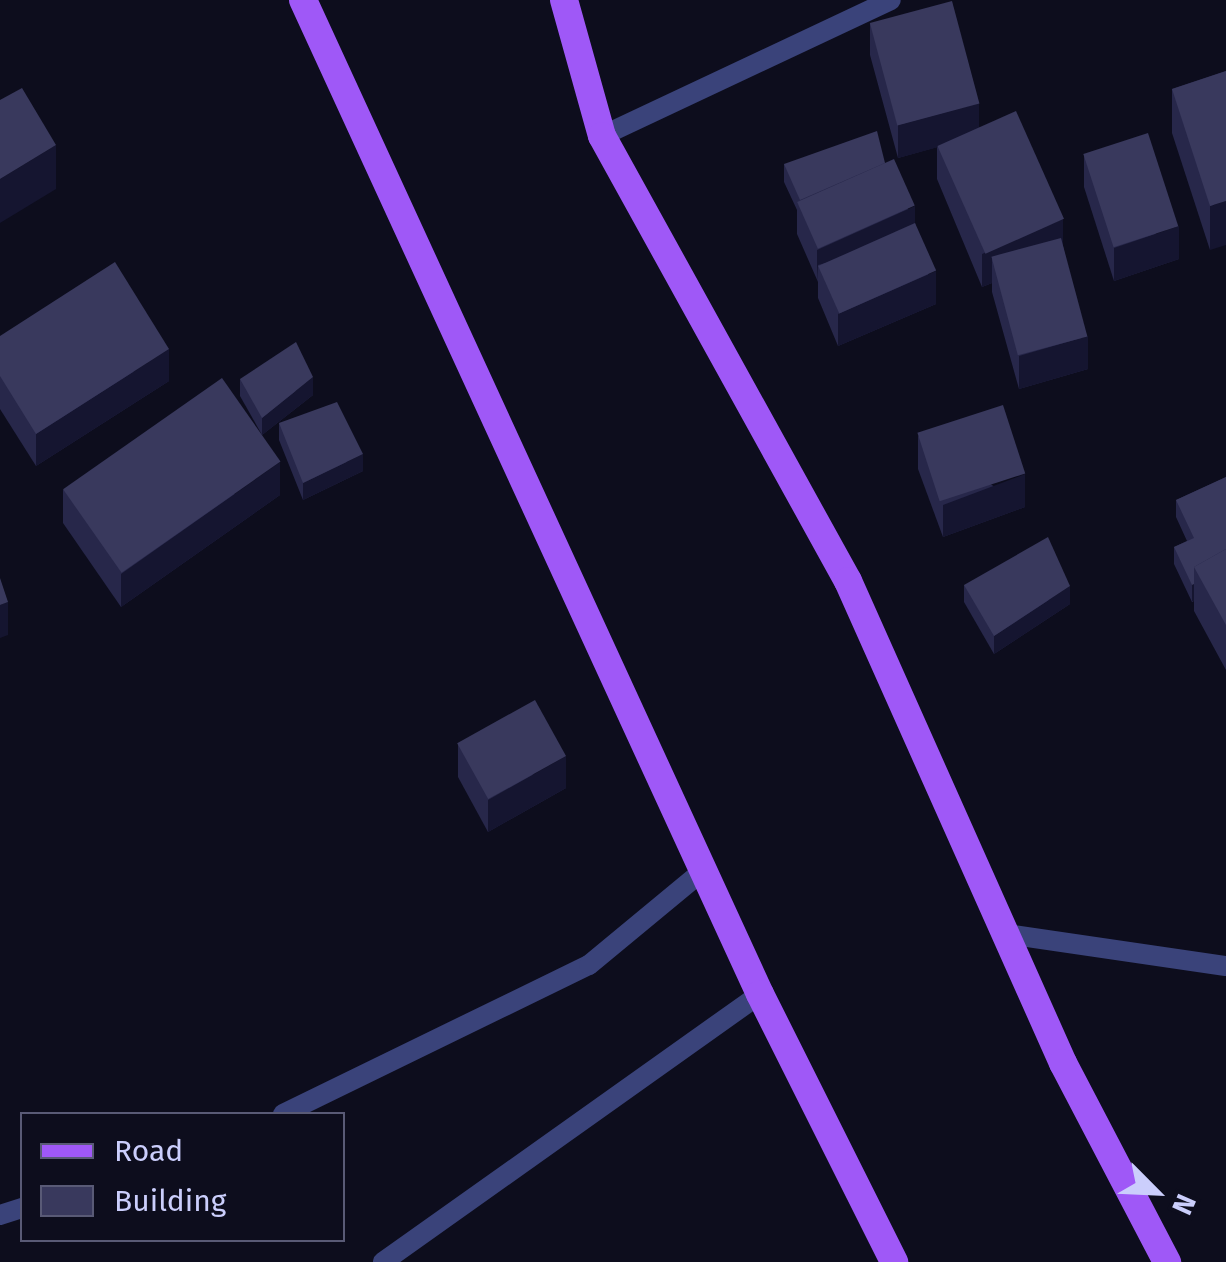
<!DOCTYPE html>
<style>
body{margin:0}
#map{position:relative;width:1226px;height:1262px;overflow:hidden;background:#0d0d1d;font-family:"Fira Sans",sans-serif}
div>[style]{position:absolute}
.minor>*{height:20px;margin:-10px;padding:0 10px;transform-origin:10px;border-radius:10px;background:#3a437a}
.primary>*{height:28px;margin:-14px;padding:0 14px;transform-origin:14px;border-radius:14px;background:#9f58f7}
.wall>*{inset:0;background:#27274a}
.shaded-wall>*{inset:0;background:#151530;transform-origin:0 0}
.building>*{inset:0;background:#39395d;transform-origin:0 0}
span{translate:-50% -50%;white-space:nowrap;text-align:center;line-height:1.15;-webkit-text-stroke:9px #0d0d1d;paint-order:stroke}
.legend{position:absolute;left:20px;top:1112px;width:325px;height:130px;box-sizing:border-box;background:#0d0d1d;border:2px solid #595a76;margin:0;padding:12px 18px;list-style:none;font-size:30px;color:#cbcefc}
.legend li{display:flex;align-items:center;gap:20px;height:50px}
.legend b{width:50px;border:2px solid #595a76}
.north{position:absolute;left:1106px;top:1142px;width:100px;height:100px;-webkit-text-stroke:8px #0d0d1d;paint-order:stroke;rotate:114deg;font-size:28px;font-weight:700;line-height:40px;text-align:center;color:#cbcefc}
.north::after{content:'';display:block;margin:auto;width:35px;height:45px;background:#cbcefc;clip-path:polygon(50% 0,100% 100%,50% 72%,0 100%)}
</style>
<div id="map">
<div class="minor">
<div style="left:602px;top:136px;width:319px;rotate:-25.2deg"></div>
<div style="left:1013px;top:935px;width:215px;rotate:8.3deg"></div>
<div style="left:283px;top:1114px;width:340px;rotate:-26deg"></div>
<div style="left:589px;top:965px;width:149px;rotate:-39.6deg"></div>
<div style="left:0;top:1215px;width:23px;rotate:-18deg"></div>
<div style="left:383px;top:1262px;width:463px;rotate:-35.4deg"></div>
</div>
<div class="primary">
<div style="left:303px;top:0;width:1094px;rotate:65.31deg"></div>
<div style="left:760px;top:994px;width:300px;rotate:63.4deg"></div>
<div style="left:564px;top:0;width:141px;rotate:74.4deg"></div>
<div style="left:602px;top:136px;width:508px;rotate:61.07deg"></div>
<div style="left:848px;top:581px;width:528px;rotate:65.96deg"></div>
<div style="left:1063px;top:1063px;width:225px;rotate:62.4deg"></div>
</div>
<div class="wall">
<div style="clip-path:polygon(870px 23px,979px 127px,1063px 246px,1088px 369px,1019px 389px,992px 292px,992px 283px,982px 287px,937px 179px,937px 147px,898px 158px,870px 55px)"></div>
<div style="clip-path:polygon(1226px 71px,1210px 250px,1172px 133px,1172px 89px)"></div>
<div style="clip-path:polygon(1084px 155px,1179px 259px,1114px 281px,1084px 187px)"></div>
<div style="clip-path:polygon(885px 163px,915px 223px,936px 304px,838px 346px,818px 298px,818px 282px,797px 234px,797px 210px,784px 182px,784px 164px)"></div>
<div style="clip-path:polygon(0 336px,169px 381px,36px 466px,0 409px)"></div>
<div style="clip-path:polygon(240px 379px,313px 395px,262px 435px,240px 396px)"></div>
<div style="clip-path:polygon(279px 423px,363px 471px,303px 500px,279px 440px)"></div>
<div style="clip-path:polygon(918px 436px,1025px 507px,943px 537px,918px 469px)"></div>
<div style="clip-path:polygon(1226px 477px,1226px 670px,1194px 611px,1194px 601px,1192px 602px,1174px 564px,1174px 547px,1187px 541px,1176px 517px,1176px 500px)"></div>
<div style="clip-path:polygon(63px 490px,280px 495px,121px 607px,63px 523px)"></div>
<div style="clip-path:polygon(964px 585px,1070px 604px,994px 654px,964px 602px)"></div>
<div style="clip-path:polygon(458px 744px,566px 788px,488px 832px,458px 777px)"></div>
</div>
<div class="shaded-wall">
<div style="clip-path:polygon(979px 103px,979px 136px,898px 158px,898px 125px)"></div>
<div style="clip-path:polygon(56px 145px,56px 189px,0 223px,0 179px)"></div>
<div style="clip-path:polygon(1226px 201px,1226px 245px,1210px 250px,1210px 206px)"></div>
<div style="clip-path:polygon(915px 206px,915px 239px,818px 265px,817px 282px,817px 250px)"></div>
<div style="clip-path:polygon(1063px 219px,1063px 251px,992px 259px,992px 283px,982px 287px,982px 254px)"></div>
<div style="clip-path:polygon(1179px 226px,1179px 259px,1114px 281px,1114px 248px)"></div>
<div style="clip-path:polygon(936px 271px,936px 304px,838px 346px,838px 314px)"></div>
<div style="clip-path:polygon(1088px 336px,1088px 369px,1019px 389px,1019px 356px)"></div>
<div style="clip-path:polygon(169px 349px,169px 381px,36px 466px,36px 434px)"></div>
<div style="clip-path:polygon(313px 377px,313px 395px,262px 435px,262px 418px)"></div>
<div style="clip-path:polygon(363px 454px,363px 471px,303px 500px,303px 483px)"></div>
<div style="clip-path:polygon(280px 462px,280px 495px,121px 607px,121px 574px)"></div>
<div style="clip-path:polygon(1025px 474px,1025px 507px,943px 537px,943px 505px)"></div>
<div style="left:1194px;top:584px;width:17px;height:2px;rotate:90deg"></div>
<div style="clip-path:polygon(1070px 586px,1070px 604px,994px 654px,994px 636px)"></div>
<div style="clip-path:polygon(8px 602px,8px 635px,0 638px,0 605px)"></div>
<div style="clip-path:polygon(566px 756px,566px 788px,488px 832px,488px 800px)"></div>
</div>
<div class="building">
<div style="left:952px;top:1px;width:106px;height:85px;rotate:75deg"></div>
<div style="clip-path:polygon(1226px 71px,1226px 201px,1210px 206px,1172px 89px)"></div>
<div style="clip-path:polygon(22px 88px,56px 145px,0 179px,0 100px)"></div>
<div style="left:1016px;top:111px;width:118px;height:86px;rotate:66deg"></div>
<div style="clip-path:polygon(877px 131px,885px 163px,800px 200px,784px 164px)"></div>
<div style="left:1148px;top:133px;width:98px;height:68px;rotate:72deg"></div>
<div style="left:894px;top:159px;width:51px;height:106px;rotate:66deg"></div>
<div style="left:915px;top:223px;width:52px;height:106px;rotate:66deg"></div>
<div style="left:1061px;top:238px;width:102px;height:72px;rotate:75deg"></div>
<div style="clip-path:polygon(115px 262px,169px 349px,36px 434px,0 376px,0 336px)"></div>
<div style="clip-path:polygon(296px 342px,313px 377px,262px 418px,240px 379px)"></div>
<div style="left:222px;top:378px;width:102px;height:194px;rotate:55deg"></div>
<div style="clip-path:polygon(337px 402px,363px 454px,303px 483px,279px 423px)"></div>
<div style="left:1003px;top:405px;width:72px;height:90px;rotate:72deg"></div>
<div style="clip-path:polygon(1226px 477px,1226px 549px,1194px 567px,1194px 584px,1192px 585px,1174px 547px,1194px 538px,1176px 500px)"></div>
<div style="clip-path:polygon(1048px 537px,1070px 586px,994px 636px,964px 585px)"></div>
<div style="clip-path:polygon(1226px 549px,1226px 625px,1194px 567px)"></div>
<div style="clip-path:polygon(0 578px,8px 602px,0 605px)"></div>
<div style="left:535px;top:700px;width:64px;height:89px;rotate:61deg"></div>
</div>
<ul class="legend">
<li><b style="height:12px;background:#9f58f7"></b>Road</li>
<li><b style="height:28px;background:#39395d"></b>Building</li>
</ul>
<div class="north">N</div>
</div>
